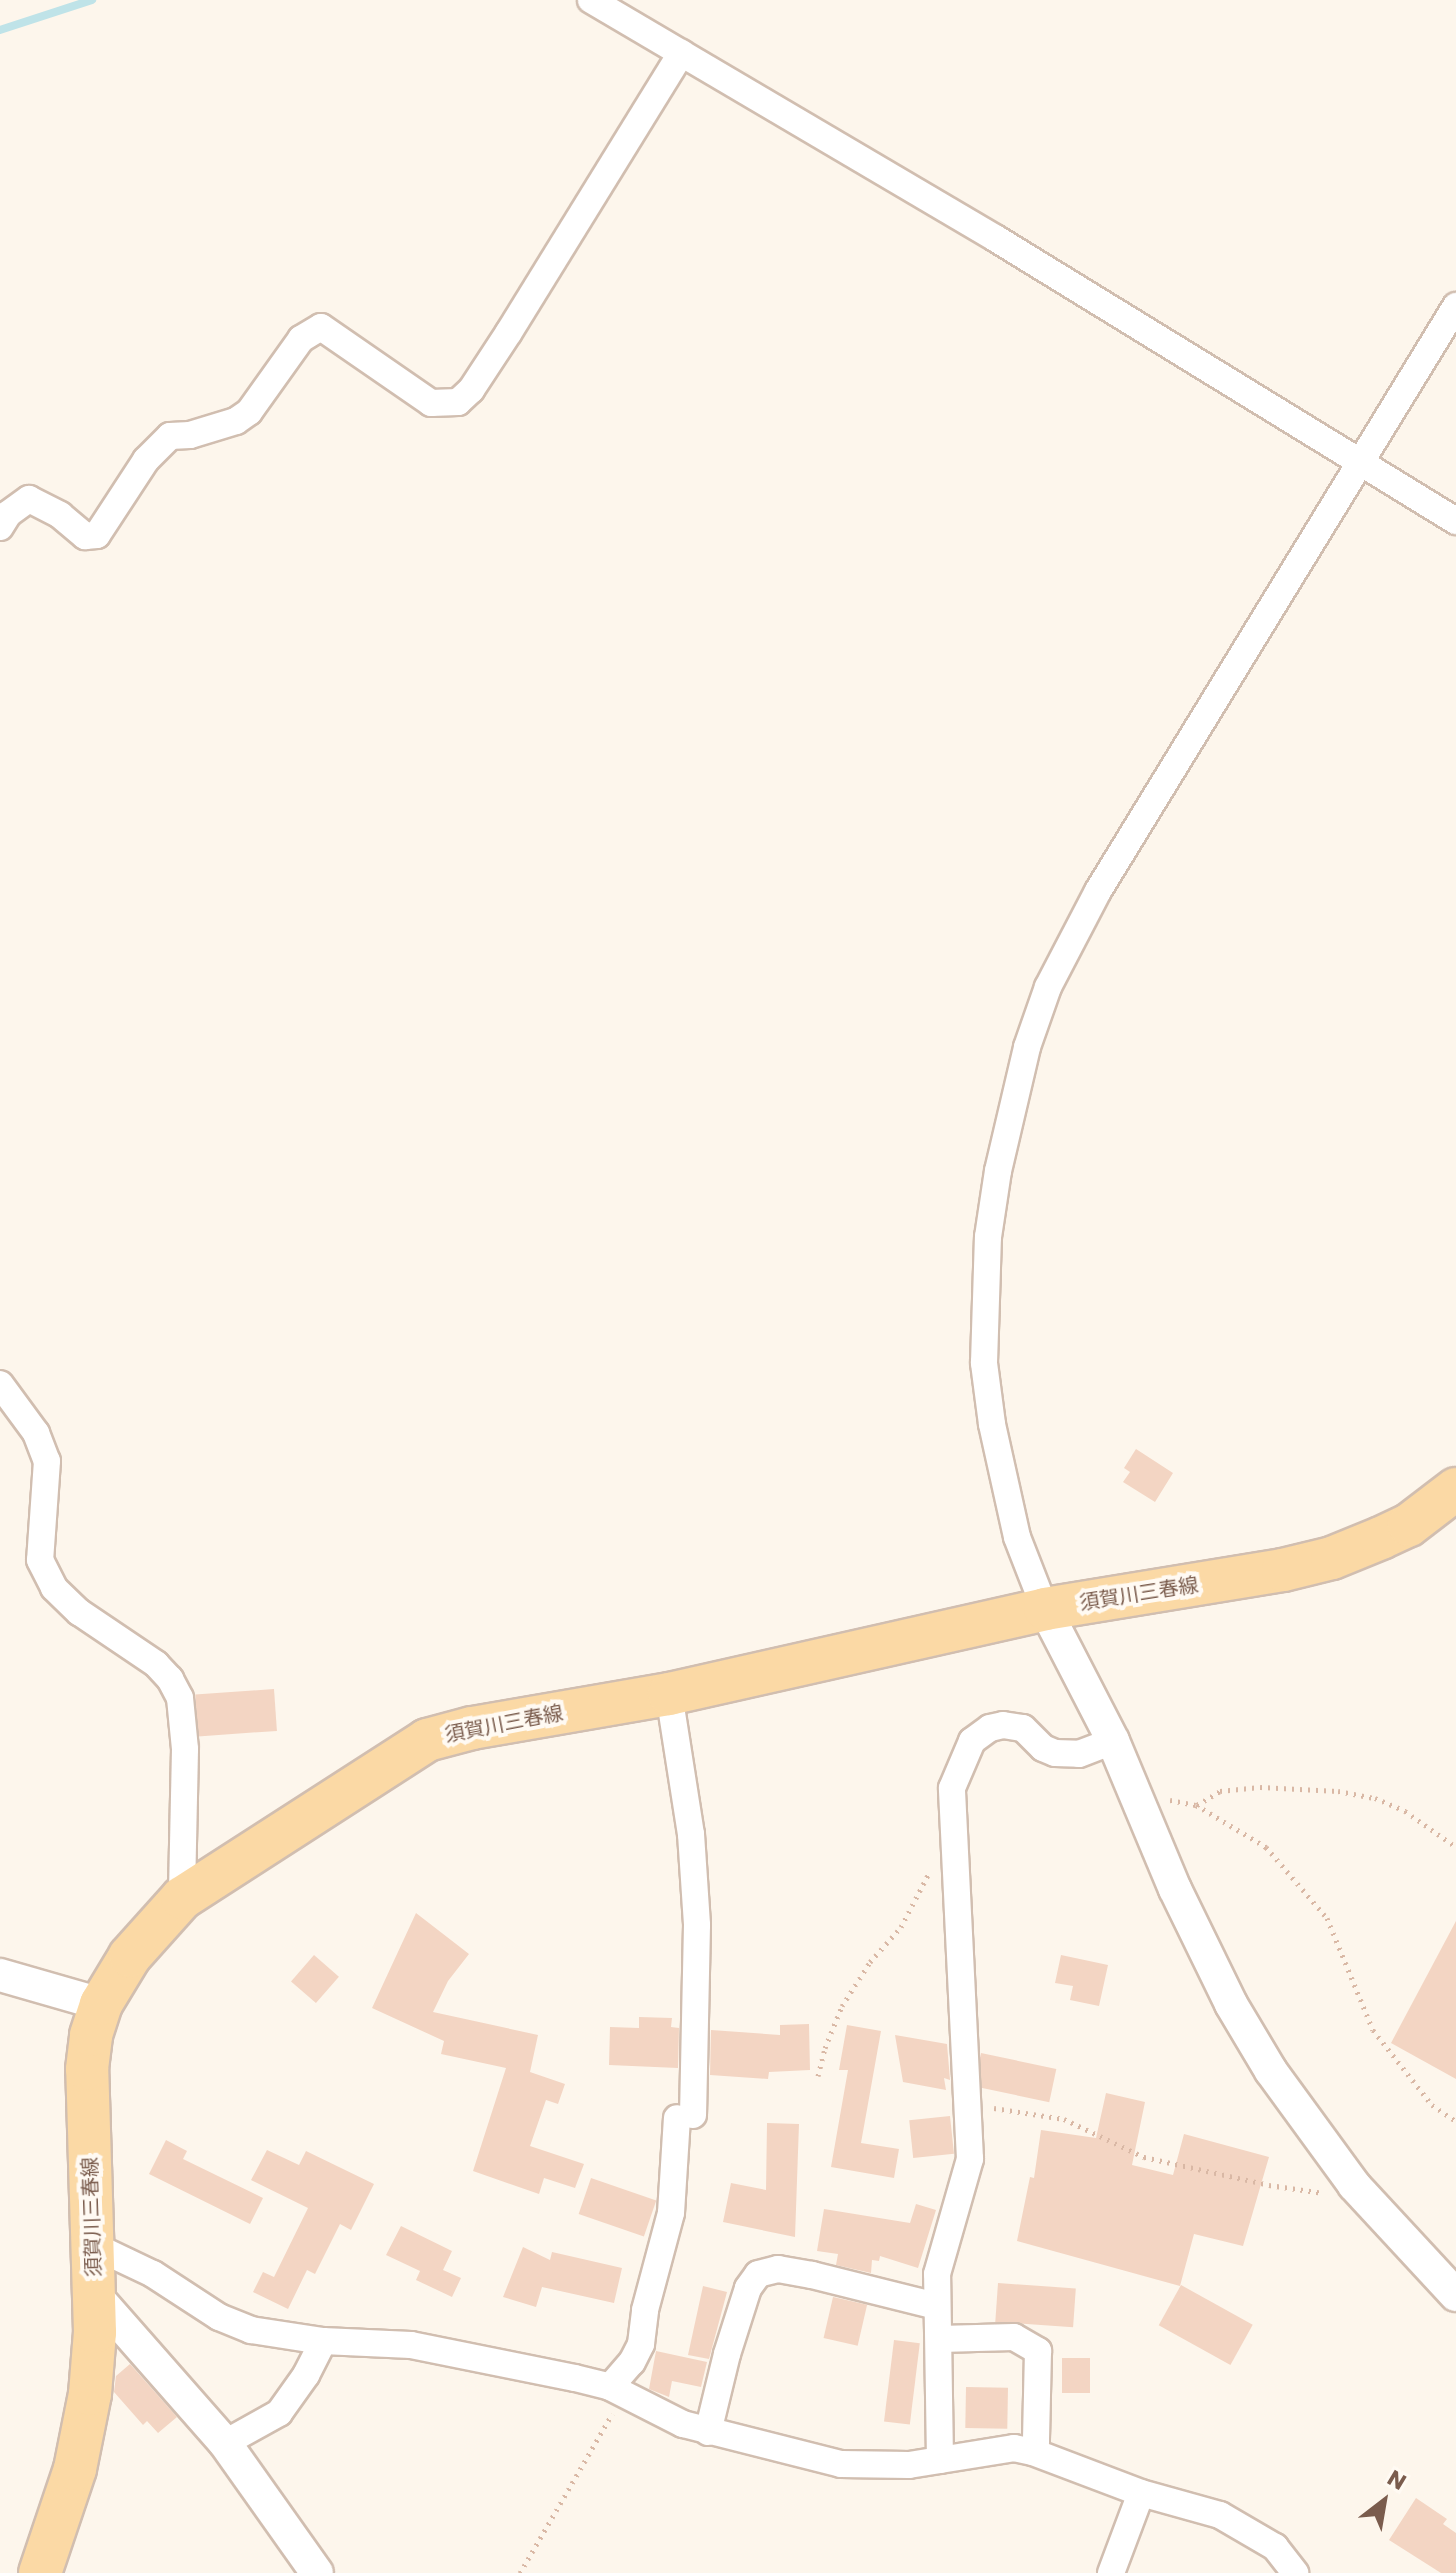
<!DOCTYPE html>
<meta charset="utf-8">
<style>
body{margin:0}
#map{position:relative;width:1456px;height:2573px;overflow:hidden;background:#fdf6ec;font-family:Poppins,"Noto Sans JP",sans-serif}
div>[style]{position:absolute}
.stream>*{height:8px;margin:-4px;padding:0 4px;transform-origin:4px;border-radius:4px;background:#bfe3e8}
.building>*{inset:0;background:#f3d5c3;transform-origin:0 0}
.path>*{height:5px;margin-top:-2.5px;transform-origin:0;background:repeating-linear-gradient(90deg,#d9b8a5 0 2px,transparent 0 8px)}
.roads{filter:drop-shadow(2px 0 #d1beb0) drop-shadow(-2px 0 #d1beb0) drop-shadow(0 2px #d1beb0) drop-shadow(0 -2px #d1beb0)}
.minor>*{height:26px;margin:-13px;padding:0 13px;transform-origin:13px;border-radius:13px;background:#fff}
.tertiary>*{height:32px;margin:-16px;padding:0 16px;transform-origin:16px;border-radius:16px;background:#fff}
.primary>*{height:42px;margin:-21px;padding:0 21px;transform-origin:21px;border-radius:21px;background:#fbd9a5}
span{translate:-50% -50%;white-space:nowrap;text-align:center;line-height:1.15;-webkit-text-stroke:8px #fffaf3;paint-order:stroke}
.street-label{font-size:20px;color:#7a5c4d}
.north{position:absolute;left:1344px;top:2461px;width:80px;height:80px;-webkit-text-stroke:6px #fffaf3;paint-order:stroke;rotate:31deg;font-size:22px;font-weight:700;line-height:32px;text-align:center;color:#7a5c4d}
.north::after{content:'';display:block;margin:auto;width:28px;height:36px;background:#7a5c4d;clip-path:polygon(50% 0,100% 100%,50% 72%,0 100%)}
</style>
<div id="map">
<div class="stream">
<div style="left:0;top:30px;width:97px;rotate:-18.1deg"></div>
</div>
<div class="building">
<div style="clip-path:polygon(1136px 1449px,1173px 1473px,1155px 1502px,1123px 1482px,1130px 1472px,1124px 1468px)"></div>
<div style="left:274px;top:1689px;width:42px;height:79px;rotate:86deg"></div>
<div style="clip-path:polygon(416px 1913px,469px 1954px,448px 1981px,433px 2012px,538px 2035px,530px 2072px,565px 2084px,558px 2104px,546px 2100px,530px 2146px,584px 2164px,575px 2188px,544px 2178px,539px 2194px,473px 2171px,506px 2068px,441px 2054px,444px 2041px,372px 2008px)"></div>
<div style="clip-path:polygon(1456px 1921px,1456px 2079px,1391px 2043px)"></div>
<div style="left:314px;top:1955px;width:33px;height:35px;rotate:41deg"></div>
<div style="clip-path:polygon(1061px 1955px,1108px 1965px,1099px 2006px,1070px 2000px,1073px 1986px,1055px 1983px)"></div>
<div style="clip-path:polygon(639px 2017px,672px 2018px,671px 2027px,679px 2028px,678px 2068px,609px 2065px,610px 2027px,639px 2028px)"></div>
<div style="clip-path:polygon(809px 2024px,810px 2070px,769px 2072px,768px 2079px,710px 2075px,711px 2030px,780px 2035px,780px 2025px)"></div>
<div style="clip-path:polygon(847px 2025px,881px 2031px,861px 2143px,899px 2149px,894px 2178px,831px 2167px,848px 2070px,839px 2070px)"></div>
<div style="clip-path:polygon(895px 2035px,947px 2044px,950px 2080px,944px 2078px,946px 2090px,903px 2082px)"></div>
<div style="left:981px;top:2053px;width:77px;height:34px;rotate:12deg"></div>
<div style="clip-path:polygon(1106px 2093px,1145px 2102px,1132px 2165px,1173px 2175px,1184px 2134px,1269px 2157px,1243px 2246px,1194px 2234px,1180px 2286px,1017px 2241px,1030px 2177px,1034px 2178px,1041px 2130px,1096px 2138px)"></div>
<div style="left:950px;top:2116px;width:38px;height:41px;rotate:84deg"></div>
<div style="clip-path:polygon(767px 2123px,799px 2124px,795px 2237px,723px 2222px,731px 2183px,766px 2190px)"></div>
<div style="clip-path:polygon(166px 2140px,187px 2151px,183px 2159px,263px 2198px,250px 2224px,149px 2174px)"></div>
<div style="clip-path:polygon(267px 2150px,299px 2165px,306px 2151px,374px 2184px,351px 2230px,340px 2224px,315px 2274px,307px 2270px,288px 2309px,253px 2292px,263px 2272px,274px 2277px,308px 2208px,251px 2180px)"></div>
<div style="left:591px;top:2178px;width:69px;height:38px;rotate:19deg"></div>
<div style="clip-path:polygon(916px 2204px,936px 2210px,918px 2268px,880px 2256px,879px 2261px,872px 2260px,871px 2273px,836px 2265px,838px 2254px,817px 2251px,824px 2209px,910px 2223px)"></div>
<div style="clip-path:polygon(401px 2226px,452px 2251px,443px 2270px,461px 2278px,452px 2297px,416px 2280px,420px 2271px,386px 2255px)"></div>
<div style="clip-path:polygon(523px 2247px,550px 2260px,552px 2252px,622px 2268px,614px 2303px,542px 2287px,536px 2307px,503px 2297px)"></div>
<div style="left:998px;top:2283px;width:78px;height:39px;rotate:4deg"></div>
<div style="left:1181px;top:2285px;width:82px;height:46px;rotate:29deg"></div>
<div style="clip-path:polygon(703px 2286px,727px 2292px,709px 2359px,688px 2355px)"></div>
<div style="left:833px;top:2297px;width:35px;height:42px;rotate:13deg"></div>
<div style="left:894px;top:2340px;width:26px;height:82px;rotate:7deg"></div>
<div style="clip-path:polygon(656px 2351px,707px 2362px,701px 2387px,672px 2381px,669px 2397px,649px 2389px)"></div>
<div style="left:1062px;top:2358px;width:28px;height:35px"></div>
<div style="clip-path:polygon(130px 2364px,177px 2417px,158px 2433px,147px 2421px,143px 2425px,114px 2392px,116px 2376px)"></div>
<div style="left:966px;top:2387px;width:42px;height:41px;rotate:1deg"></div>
<div style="clip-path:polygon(1416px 2498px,1447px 2519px,1443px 2524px,1456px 2533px,1456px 2573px,1441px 2573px,1389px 2540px)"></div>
</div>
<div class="path">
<div style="left:1170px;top:1800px;width:26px;rotate:11deg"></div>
<div style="left:1196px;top:1805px;width:82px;rotate:31deg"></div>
<div style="left:1266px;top:1847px;width:94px;rotate:49.3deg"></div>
<div style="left:1327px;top:1918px;width:121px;rotate:67.7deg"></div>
<div style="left:1373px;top:2030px;width:95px;rotate:51.8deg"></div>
<div style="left:1432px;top:2105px;width:29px;rotate:34deg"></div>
<div style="left:1197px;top:1805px;width:27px;rotate:-31deg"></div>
<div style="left:1220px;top:1791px;width:40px;rotate:-5.7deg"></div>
<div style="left:1260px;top:1787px;width:78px;rotate:2.9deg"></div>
<div style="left:1338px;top:1791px;width:38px;rotate:11deg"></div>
<div style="left:1375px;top:1798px;width:33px;rotate:23deg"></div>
<div style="left:1405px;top:1811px;width:62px;rotate:35.2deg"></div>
<div style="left:818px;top:2076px;width:29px;rotate:-76deg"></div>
<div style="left:825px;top:2048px;width:45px;rotate:-68deg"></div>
<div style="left:842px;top:2006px;width:52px;rotate:-57.5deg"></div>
<div style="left:870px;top:1962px;width:47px;rotate:-48.5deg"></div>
<div style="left:901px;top:1927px;width:61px;rotate:-62.6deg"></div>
<div style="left:994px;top:2108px;width:71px;rotate:8.9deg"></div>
<div style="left:1064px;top:2119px;width:89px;rotate:25.4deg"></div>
<div style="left:1144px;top:2157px;width:128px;rotate:12.6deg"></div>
<div style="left:1269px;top:2185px;width:55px;rotate:8.4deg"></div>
<div style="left:520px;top:2573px;width:184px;rotate:-59.9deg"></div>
</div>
<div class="roads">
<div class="minor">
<div style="left:591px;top:0;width:469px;rotate:30.5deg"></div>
<div style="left:995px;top:238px;width:541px;rotate:31.55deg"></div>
<div style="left:0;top:527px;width:15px;rotate:-58deg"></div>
<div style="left:8px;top:514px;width:26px;rotate:-36deg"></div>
<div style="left:29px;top:499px;width:35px;rotate:27deg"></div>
<div style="left:60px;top:515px;width:33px;rotate:40deg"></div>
<div style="left:85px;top:536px;width:12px;rotate:-5deg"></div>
<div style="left:97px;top:535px;width:90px;rotate:-56.8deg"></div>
<div style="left:146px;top:460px;width:34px;rotate:-45deg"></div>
<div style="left:170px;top:436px;width:20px;rotate:-3deg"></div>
<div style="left:190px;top:435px;width:48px;rotate:-16.9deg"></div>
<div style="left:236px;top:421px;width:16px;rotate:-35deg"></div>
<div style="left:249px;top:412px;width:90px;rotate:-54.5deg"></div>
<div style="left:301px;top:339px;width:23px;rotate:-31deg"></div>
<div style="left:321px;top:327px;width:134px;rotate:34.6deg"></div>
<div style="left:431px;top:403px;width:27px;rotate:-2deg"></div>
<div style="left:458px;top:402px;width:18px;rotate:-43deg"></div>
<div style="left:471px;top:390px;width:69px;rotate:-56.8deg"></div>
<div style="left:509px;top:332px;width:328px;rotate:-58.3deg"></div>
<div style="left:0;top:1384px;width:61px;rotate:53.7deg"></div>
<div style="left:36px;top:1433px;width:30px;rotate:69deg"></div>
<div style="left:47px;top:1461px;width:99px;rotate:94deg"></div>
<div style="left:40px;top:1560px;width:31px;rotate:63deg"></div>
<div style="left:54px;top:1588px;width:35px;rotate:44deg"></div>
<div style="left:79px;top:1612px;width:93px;rotate:34deg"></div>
<div style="left:156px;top:1664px;width:21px;rotate:47deg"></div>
<div style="left:170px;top:1679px;width:21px;rotate:62deg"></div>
<div style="left:180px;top:1698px;width:51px;rotate:84.4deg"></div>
<div style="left:185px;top:1749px;width:149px;rotate:91.2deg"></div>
<div style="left:1045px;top:1609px;width:77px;rotate:-111.3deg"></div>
<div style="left:1017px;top:1537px;width:116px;rotate:-102.5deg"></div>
<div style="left:992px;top:1424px;width:62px;rotate:-97.5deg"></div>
<div style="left:984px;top:1363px;width:126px;rotate:-88.2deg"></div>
<div style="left:988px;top:1237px;width:67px;rotate:-81.4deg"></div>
<div style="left:998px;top:1171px;width:127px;rotate:-76.8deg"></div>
<div style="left:1027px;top:1047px;width:64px;rotate:-70.7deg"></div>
<div style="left:1048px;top:987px;width:108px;rotate:-62.5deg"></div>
<div style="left:1098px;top:891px;width:686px;rotate:-58.53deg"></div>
<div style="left:669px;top:1694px;width:142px;rotate:81.1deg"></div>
<div style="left:691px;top:1834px;width:91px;rotate:86.2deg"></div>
<div style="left:697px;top:1925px;width:190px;rotate:91.2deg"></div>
<div style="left:94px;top:2246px;width:65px;rotate:25.4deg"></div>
<div style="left:153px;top:2274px;width:79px;rotate:33.1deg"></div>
<div style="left:219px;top:2317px;width:35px;rotate:22deg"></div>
<div style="left:251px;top:2330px;width:73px;rotate:8.7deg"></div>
<div style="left:323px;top:2341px;width:88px;rotate:2.6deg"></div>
<div style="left:411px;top:2345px;width:167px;rotate:11.4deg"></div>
<div style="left:575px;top:2378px;width:36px;rotate:14deg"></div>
<div style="left:610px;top:2387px;width:82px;rotate:26.9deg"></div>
<div style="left:683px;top:2424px;width:163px;rotate:14.2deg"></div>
<div style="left:841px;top:2464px;width:68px;rotate:0.8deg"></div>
<div style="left:909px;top:2465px;width:106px;rotate:-9.2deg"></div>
<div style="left:1014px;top:2448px;width:19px;rotate:12deg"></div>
<div style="left:1033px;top:2452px;width:116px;rotate:20.8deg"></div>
<div style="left:1141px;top:2493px;width:82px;rotate:15.6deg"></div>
<div style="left:1220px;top:2515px;width:64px;rotate:30.2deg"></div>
<div style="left:1275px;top:2547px;width:33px;rotate:52deg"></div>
<div style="left:940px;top:2339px;width:74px;rotate:-1.5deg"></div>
<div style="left:1014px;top:2337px;width:28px;rotate:30deg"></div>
<div style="left:1038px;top:2351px;width:91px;rotate:91.3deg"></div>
<div style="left:1036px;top:2442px;width:10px;rotate:107deg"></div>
<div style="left:610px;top:2387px;width:33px;rotate:-49deg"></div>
<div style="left:632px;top:2362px;width:20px;rotate:-63deg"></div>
<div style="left:641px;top:2344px;width:34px;rotate:-83deg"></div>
<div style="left:645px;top:2310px;width:100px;rotate:-75deg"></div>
<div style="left:671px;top:2213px;width:95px;rotate:-86.4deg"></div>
<div style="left:708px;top:2432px;width:80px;rotate:-76.3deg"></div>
<div style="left:727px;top:2354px;width:69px;rotate:-72.3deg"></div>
<div style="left:748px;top:2288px;width:17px;rotate:-54deg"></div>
<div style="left:758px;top:2274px;width:21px;rotate:-14deg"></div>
<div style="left:778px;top:2269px;width:35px;rotate:10deg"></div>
<div style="left:812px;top:2275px;width:128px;rotate:14deg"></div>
<div style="left:225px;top:2443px;width:62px;rotate:-29.1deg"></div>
<div style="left:279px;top:2413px;width:47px;rotate:-54.6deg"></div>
<div style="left:306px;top:2375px;width:38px;rotate:-63deg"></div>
<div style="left:940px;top:2460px;width:186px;rotate:-90.9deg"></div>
<div style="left:937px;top:2274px;width:120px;rotate:-74deg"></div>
<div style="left:970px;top:2159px;width:371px;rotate:-92.8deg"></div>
<div style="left:952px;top:1788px;width:51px;rotate:-66.9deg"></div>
<div style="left:972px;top:1741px;width:22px;rotate:-36deg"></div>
<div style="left:990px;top:1728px;width:13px;rotate:-13deg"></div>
<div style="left:1003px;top:1725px;width:20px;rotate:9deg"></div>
<div style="left:1023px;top:1728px;width:28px;rotate:45deg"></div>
<div style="left:1043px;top:1748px;width:13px;rotate:23deg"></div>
<div style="left:1055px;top:1753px;width:24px;rotate:2deg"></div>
<div style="left:1079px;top:1754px;width:36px;rotate:-21deg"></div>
<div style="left:1111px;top:2573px;width:85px;rotate:-69.4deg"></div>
</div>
<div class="tertiary">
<div style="left:1045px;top:1609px;width:148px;rotate:62.7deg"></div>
<div style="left:1113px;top:1741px;width:160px;rotate:67.3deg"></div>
<div style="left:1175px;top:1889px;width:128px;rotate:64deg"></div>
<div style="left:1231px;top:2004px;width:78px;rotate:59.2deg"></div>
<div style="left:1271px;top:2071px;width:141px;rotate:53.9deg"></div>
<div style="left:1354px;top:2185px;width:150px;rotate:47.2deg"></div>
<div style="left:0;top:1975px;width:105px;rotate:16deg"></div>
<div style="left:94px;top:2294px;width:198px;rotate:48.7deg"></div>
<div style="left:225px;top:2443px;width:159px;rotate:54.7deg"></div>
</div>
<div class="primary">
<div style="left:40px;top:2573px;width:110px;rotate:-71.4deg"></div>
<div style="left:75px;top:2469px;width:76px;rotate:-78.7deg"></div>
<div style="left:90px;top:2394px;width:62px;rotate:-85.4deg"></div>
<div style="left:95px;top:2332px;width:263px;rotate:-91.7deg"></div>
<div style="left:87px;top:2069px;width:34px;rotate:-83deg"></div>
<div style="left:91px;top:2035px;width:33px;rotate:-72deg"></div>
<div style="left:101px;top:2004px;width:56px;rotate:-58.9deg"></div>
<div style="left:130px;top:1956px;width:78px;rotate:-48.1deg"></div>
<div style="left:182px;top:1898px;width:292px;rotate:-32.8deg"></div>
<div style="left:427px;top:1740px;width:47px;rotate:-14.9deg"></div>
<div style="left:472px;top:1728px;width:200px;rotate:-9.8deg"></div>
<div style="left:669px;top:1694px;width:385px;rotate:-12.7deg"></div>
<div style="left:1045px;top:1609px;width:241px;rotate:-9.3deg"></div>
<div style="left:1283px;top:1570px;width:50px;rotate:-13.8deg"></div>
<div style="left:1332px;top:1558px;width:53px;rotate:-22.2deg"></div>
<div style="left:1381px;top:1538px;width:31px;rotate:-25deg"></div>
<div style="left:1409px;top:1525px;width:59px;rotate:-37.5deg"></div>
</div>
</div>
<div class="street-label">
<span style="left:1139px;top:1594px;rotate:-9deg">須賀川三春線</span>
<span style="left:504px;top:1724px;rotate:-11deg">須賀川三春線</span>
<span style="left:92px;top:2217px;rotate:-92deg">須賀川三春線</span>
</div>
<div class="north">N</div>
</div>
